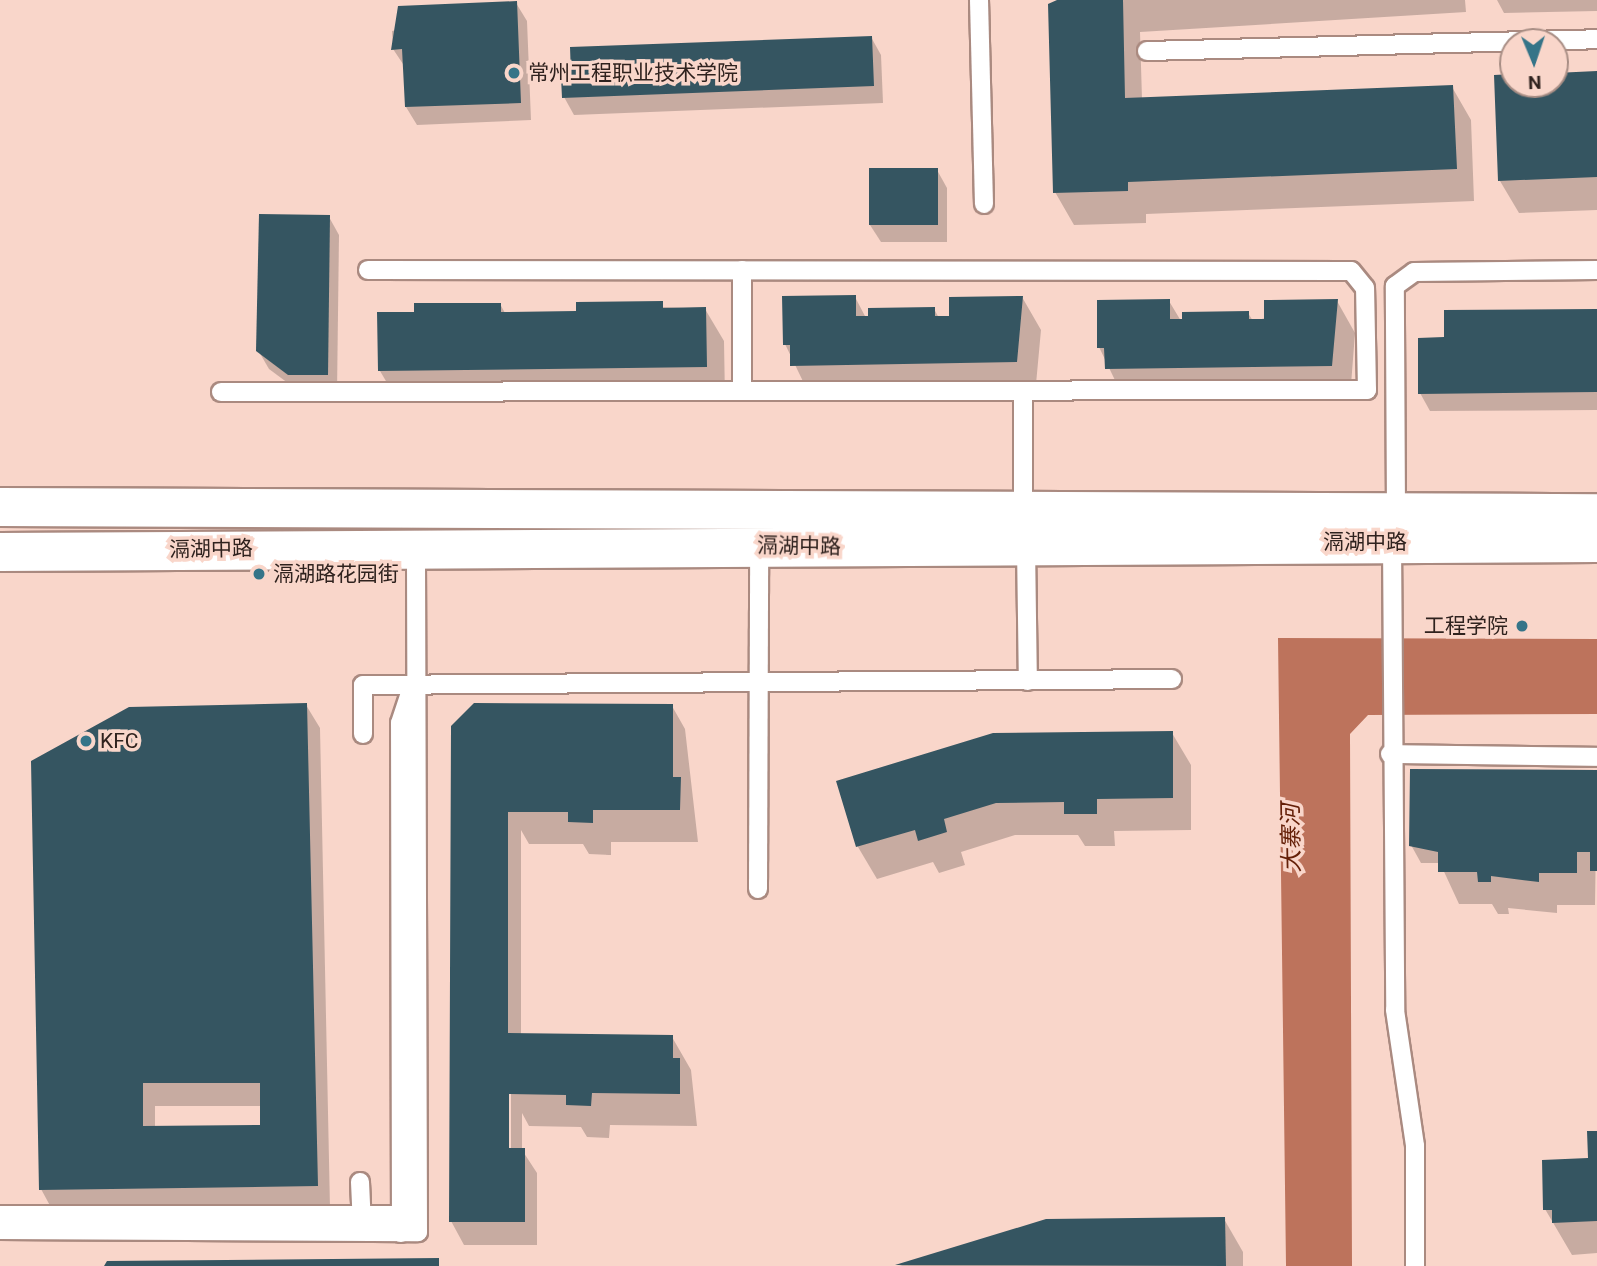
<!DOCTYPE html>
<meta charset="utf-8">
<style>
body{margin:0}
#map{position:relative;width:1597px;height:1266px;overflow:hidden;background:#f9d6ca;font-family:Roboto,"Noto Sans SC",sans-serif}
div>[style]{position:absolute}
.water>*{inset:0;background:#bd735c}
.shadow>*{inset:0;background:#0003}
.building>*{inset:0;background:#355561;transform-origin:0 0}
.roads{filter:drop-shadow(2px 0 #aa8a80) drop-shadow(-2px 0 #aa8a80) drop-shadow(0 2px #aa8a80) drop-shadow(0 -2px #aa8a80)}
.lane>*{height:18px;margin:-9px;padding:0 9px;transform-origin:9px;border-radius:9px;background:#fff}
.secondary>*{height:38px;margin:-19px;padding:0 19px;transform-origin:19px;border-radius:19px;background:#fff}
.dots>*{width:19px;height:19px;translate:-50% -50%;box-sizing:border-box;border:4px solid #f9d6ca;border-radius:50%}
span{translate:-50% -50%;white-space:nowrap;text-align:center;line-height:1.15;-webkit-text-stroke:7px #f9d6ca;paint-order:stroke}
.poi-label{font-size:21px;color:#2f221e}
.left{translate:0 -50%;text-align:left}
.right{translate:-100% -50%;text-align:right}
.street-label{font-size:21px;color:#2f221e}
.water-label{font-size:23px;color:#652008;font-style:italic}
.north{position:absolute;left:1499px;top:28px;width:70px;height:70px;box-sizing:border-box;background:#f9d6ca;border:2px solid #a88e85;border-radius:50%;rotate:178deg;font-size:19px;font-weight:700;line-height:28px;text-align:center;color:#2f221e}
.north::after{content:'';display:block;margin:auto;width:24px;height:32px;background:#357488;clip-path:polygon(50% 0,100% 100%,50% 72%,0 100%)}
</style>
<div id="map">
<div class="water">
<div style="clip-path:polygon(1278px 638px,1597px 639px,1597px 714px,1368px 715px,1350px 734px,1352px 1266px,1286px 1266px)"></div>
</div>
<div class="shadow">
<div style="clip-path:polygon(1059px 0,1465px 0,1466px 12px,1140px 32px,1142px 99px,1452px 87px,1471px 120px,1474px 201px,1146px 214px,1146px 223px,1074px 225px,1055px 192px)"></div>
<div style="clip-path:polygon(1497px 0,1597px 0,1597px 11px,1504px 13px)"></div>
<div style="clip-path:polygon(516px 3px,527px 21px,531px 120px,417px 125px,406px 107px,405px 67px,393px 49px,392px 31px)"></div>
<div style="clip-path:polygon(871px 37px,881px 55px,883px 103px,574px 115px,564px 97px)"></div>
<div style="clip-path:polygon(1597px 73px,1597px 210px,1519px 213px,1500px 181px,1513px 76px,1513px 84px,1555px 84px,1555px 74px)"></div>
<div style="clip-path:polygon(937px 170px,947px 188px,947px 242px,881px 242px,870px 225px)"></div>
<div style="clip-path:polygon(329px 217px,339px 235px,337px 393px,300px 392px,269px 369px,258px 350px)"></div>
<div style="clip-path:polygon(855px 297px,866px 318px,934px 309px,939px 318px,951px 318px,1022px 297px,1041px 330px,1035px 395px,811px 398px,785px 344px)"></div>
<div style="clip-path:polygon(1169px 301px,1181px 321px,1248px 313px,1253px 321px,1337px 301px,1355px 333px,1350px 398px,1125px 401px,1099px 347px)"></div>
<div style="clip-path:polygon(578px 303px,705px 309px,724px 341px,725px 399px,399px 403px,380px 371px,500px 304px,505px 313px,578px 312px)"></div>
<div style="clip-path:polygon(1597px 310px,1597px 410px,1430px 411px,1420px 393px,1446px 339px)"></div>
<div style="clip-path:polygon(evenodd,306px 705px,320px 728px,330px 1208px,54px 1213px,41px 1189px,306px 705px,155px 1106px,262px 1106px,262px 1127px,155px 1127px,155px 1106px)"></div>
<div style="clip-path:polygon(evenodd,672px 706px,685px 729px,698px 842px,611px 842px,611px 855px,589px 854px,583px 844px,529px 844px,521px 830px,521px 1035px,672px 1037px,691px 1070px,697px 1126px,610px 1125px,609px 1138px,587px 1137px,581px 1127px,529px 1126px,522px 1113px,522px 1150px,537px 1173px,537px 1245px,464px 1245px,451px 1221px,453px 727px,672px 706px,508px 1091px,511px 1094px,511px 1156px,507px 1156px,508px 1091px)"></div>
<div style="clip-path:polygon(1172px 733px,1191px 765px,1191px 830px,1114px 831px,1115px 846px,1085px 846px,1078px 835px,1015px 835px,961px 852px,965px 865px,939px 873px,933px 862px,877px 879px,858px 847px,838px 782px)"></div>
<div style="clip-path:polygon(1597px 772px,1595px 905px,1557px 905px,1557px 913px,1508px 908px,1509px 914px,1498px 914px,1492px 904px,1459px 904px,1440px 863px,1421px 863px,1411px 845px)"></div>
<div style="clip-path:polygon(1597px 1132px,1597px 1253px,1572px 1255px,1545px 1209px,1590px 1160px)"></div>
<div style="clip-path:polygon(1224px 1219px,1243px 1252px,1243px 1266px,899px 1266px,1046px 1221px)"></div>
</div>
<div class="building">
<div style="clip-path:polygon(1057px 0,1123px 0,1125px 98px,1453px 85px,1457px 169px,1128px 182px,1128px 191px,1053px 193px,1048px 4px)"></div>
<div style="clip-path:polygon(517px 1px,521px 103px,405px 107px,402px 49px,391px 50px,398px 6px)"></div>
<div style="clip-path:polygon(872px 36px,874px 86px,562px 98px,561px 77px,571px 76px,570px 47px)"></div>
<div style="clip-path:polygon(1597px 71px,1597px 177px,1498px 181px,1494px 75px,1513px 74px,1513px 84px,1555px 84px,1555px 73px)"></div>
<div style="left:938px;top:168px;width:57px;height:69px;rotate:90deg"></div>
<div style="clip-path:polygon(259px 214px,330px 215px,328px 375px,288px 375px,256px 351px)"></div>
<div style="clip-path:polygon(856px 295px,856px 316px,868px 316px,868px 308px,935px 307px,935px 316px,949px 316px,949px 297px,1023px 296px,1017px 362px,790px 366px,790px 345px,783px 345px,782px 296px)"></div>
<div style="clip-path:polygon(1170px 299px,1170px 319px,1182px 319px,1182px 312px,1249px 311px,1249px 319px,1264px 319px,1264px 300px,1338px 299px,1332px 366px,1105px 369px,1104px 348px,1097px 348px,1097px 300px)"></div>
<div style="clip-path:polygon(663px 301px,663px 308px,706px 307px,707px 367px,378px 371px,377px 312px,414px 312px,414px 303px,501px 303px,501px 312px,576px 311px,576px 302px)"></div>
<div style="clip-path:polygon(1597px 309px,1597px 392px,1418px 394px,1418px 338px,1444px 337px,1444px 310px)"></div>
<div style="clip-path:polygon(evenodd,307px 703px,318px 1186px,39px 1190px,31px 761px,129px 707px,307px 703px,143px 1083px,260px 1083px,260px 1125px,143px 1126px,143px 1083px)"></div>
<div style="clip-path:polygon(474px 703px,673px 704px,673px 777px,681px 777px,680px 810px,593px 810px,593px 823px,568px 822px,568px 812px,508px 812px,508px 1033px,673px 1035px,673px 1058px,680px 1058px,680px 1094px,592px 1093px,591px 1106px,566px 1105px,566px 1095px,509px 1094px,509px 1148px,525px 1148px,525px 1222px,449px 1222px,451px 726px)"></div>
<div style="clip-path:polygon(1173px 731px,1173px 798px,1097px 799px,1097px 814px,1064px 814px,1064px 802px,996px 803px,944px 819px,947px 832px,918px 841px,915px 830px,856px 847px,836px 781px,993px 733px)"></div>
<div style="clip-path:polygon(1410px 769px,1597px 770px,1597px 871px,1590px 871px,1590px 852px,1577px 852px,1577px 873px,1539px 873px,1539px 882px,1491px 876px,1491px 882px,1478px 882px,1477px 872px,1438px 872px,1438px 852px,1409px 846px)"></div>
<div style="clip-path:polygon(1587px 1131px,1597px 1131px,1597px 1221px,1552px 1223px,1552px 1210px,1543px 1210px,1542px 1160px,1588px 1158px)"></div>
<div style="clip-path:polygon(1225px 1217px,1226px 1266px,895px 1265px,1046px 1219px)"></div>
<div style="clip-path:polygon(439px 1258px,439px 1266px,104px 1266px,107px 1261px)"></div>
</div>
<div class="roads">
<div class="lane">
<div style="left:979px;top:0;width:204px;rotate:88.6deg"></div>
<div style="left:1147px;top:51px;width:450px;rotate:-1.5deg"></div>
<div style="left:742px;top:270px;width:121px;rotate:90deg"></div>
<div style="left:1023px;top:391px;width:121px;rotate:90deg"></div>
<div style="left:221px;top:392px;width:1146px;rotate:-0.1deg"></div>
<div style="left:1367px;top:390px;width:102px;rotate:-91.1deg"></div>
<div style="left:1365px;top:288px;width:22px;rotate:-129deg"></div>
<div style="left:1351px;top:271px;width:983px;rotate:-179.94deg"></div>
<div style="left:1396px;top:513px;width:227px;rotate:-90.3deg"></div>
<div style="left:1395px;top:286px;width:24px;rotate:-36deg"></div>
<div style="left:1414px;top:272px;width:183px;rotate:-0.6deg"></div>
<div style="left:1392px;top:541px;width:469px;rotate:89.6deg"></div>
<div style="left:1395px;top:1010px;width:137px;rotate:81.6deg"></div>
<div style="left:1415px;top:1146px;width:120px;rotate:90deg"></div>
<div style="left:1026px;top:546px;width:135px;rotate:89.2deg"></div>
<div style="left:363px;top:734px;width:49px;rotate:-90deg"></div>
<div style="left:363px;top:685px;width:809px;rotate:-0.42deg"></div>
<div style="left:1390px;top:754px;width:207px;rotate:0.8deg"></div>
<div style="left:758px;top:889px;width:344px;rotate:-89.8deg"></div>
<div style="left:360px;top:1182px;width:44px;rotate:87.4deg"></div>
<div style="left:0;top:1215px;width:411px"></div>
<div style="left:0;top:1230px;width:418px;rotate:0.3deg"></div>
<div style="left:418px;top:1232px;width:686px;rotate:-90.17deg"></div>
<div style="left:401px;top:1233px;width:510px;rotate:-90.11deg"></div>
<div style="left:400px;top:723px;width:41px;rotate:-71.6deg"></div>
</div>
<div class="secondary">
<div style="left:0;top:507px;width:1597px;rotate:0.22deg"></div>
<div style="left:0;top:552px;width:1597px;rotate:-0.32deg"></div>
</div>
</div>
<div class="dots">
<div style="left:514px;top:73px;background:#357488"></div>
<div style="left:259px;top:574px;background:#357488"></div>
<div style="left:1522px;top:626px;background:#357488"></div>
<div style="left:86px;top:741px;background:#357488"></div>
</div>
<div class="poi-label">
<span class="left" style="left:528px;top:73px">常州工程职业技术学院</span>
<span class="left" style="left:273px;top:574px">滆湖路花园街</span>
<span class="right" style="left:1508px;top:626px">工程学院</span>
<span class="left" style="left:100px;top:741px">KFC</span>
</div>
<div class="street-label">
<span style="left:1365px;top:542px">滆湖中路</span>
<span style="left:799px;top:546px;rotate:1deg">滆湖中路</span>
<span style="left:211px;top:549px;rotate:-1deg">滆湖中路</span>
</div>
<div class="water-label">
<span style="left:1292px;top:838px;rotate:-91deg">大寨河</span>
</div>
<div class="north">N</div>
</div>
